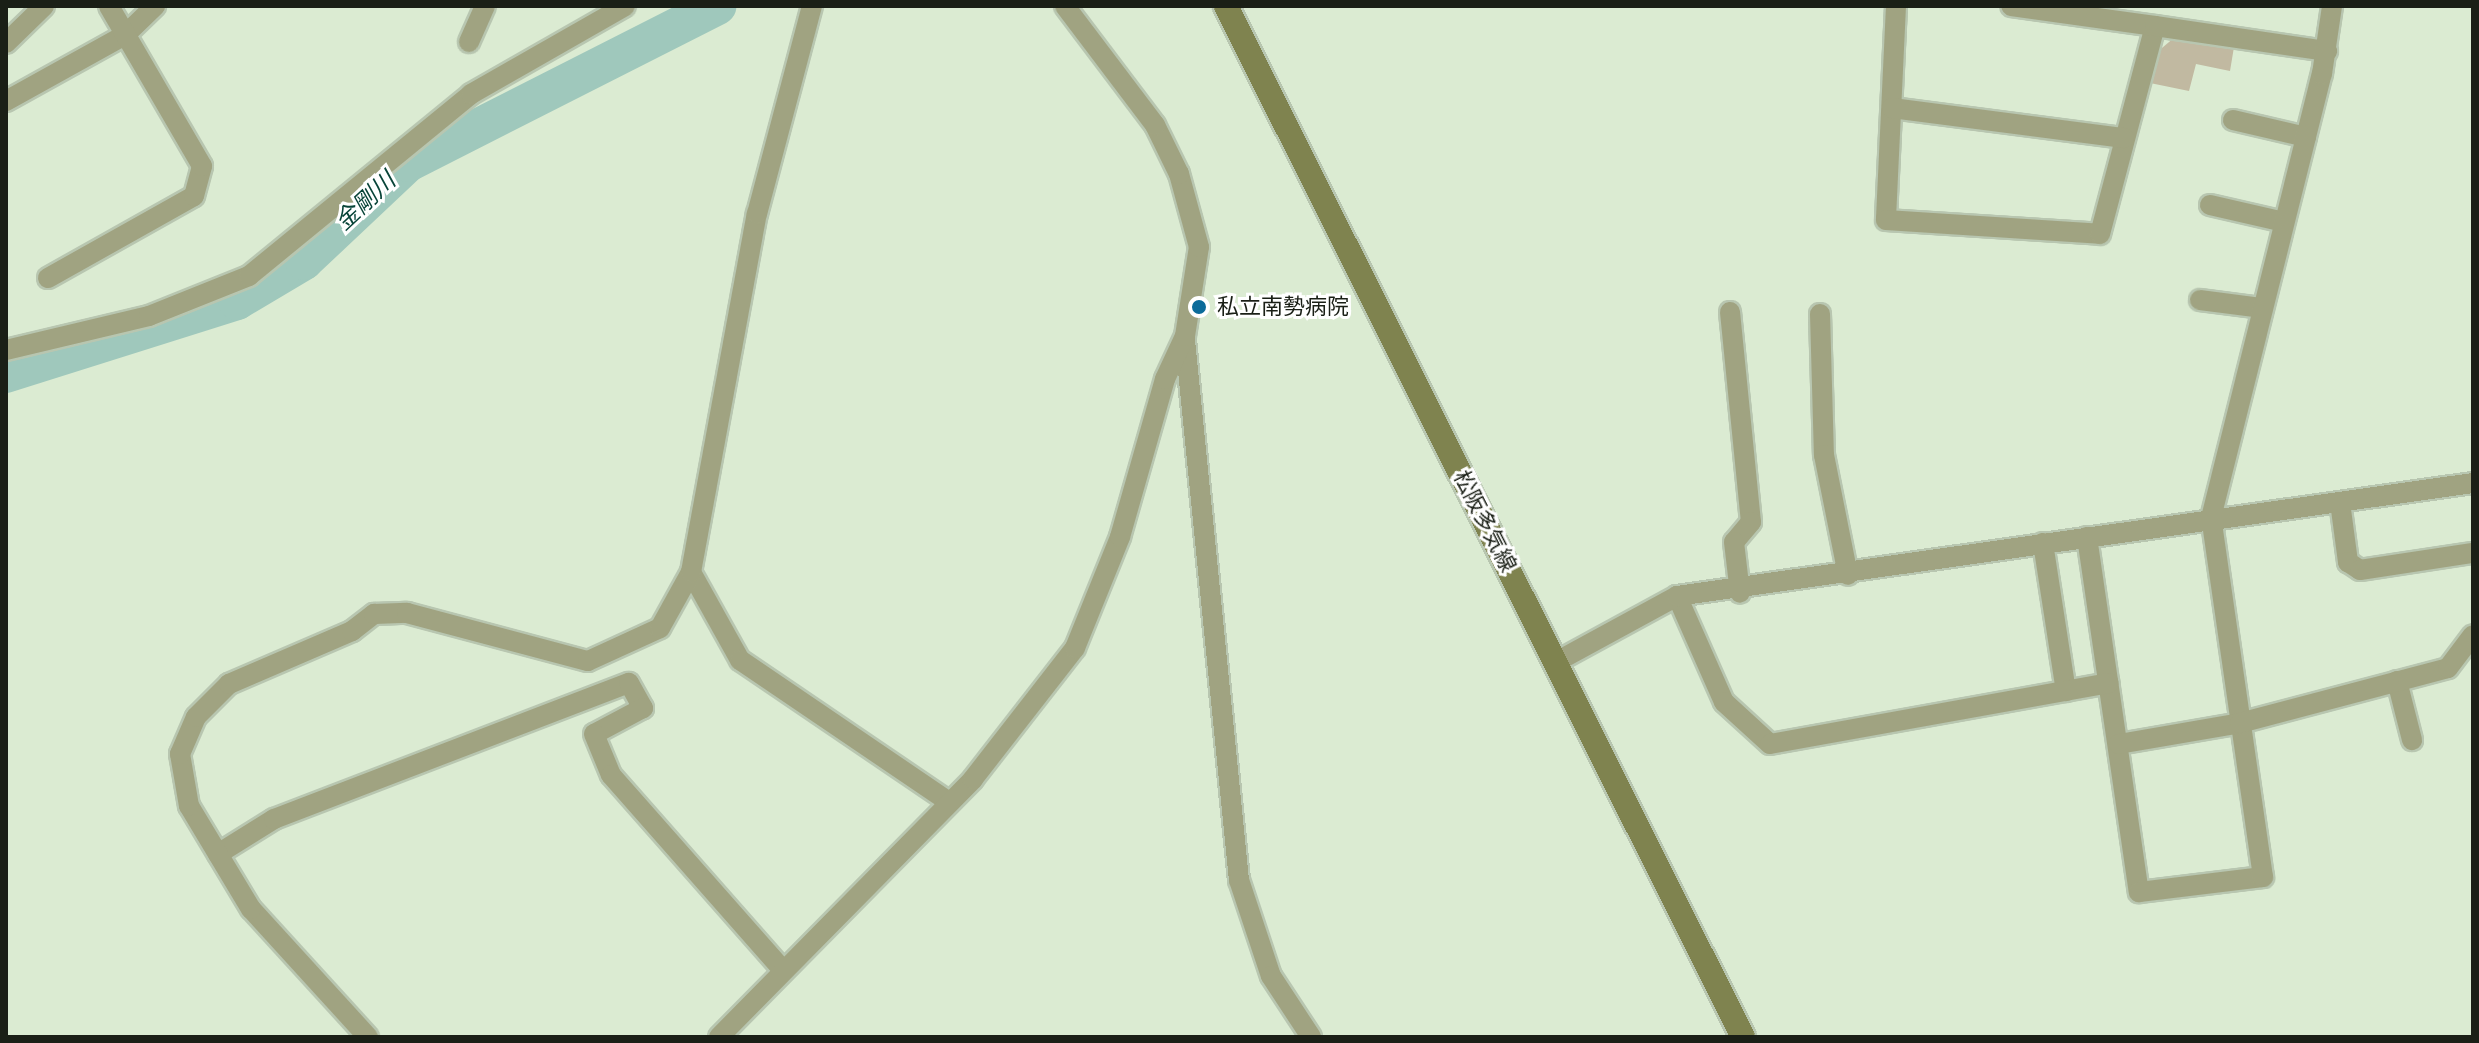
<!DOCTYPE html>
<meta charset="utf-8">
<style>
body{margin:0}
#map{position:relative;width:2479px;height:1043px;overflow:hidden;background:#dbebd2;font-family:"PT Sans","Noto Sans JP",sans-serif}
div>[style]{position:absolute}
.green>*{inset:0;background:#c1b9a1}
.river>*{height:38px;margin:-19px;padding:0 19px;transform-origin:19px;border-radius:19px;background:#9fc8bc}
.roads{filter:drop-shadow(2px 0 #b8c6b0) drop-shadow(-2px 0 #b8c6b0) drop-shadow(0 2px #b8c6b0) drop-shadow(0 -2px #b8c6b0)}
.minor>*{height:20px;margin:-10px;padding:0 10px;transform-origin:10px;border-radius:10px;background:#a0a381}
.secondary>*{height:24px;margin:-12px;padding:0 12px;transform-origin:12px;border-radius:12px;background:#7f834f}
.dots>*{width:22px;height:22px;translate:-50% -50%;box-sizing:border-box;border:4px solid #fff;border-radius:50%}
span{translate:-50% -50%;white-space:nowrap;text-align:center;line-height:1.15;-webkit-text-stroke:6px #fff;paint-order:stroke}
.poi-label{font-size:22px;color:#1a1f16}
.left{translate:0 -50%;text-align:left}
.street-label{font-size:22px;color:#1a1f16}
.water-label{font-size:24px;color:#084438;font-style:italic}
.frame{position:absolute;inset:0;border:8px solid #1a1f16;pointer-events:none}
</style>
<div id="map">
<div class="green">
<div style="clip-path:polygon(2175px 37px,2234px 47px,2230px 71px,2196px 64px,2189px 91px,2150px 83px,2156px 53px)"></div>
</div>
<div class="river">
<div style="left:6px;top:374px;width:242px;rotate:-17.5deg"></div>
<div style="left:237px;top:301px;width:78px;rotate:-30.8deg"></div>
<div style="left:304px;top:261px;width:143px;rotate:-43.3deg"></div>
<div style="left:408px;top:163px;width:347px;rotate:-26.9deg"></div>
</div>
<div class="roads">
<div class="minor">
<div style="left:1896px;top:6px;width:214px;rotate:92.7deg"></div>
<div style="left:1886px;top:220px;width:214px;rotate:3.7deg"></div>
<div style="left:2100px;top:234px;width:215px;rotate:-75.2deg"></div>
<div style="left:2155px;top:26px;width:145px;rotate:-172.1deg"></div>
<div style="left:2155px;top:26px;width:174px;rotate:8.3deg"></div>
<div style="left:469px;top:42px;width:39px;rotate:-66deg"></div>
<div style="left:6px;top:43px;width:53px;rotate:-44.2deg"></div>
<div style="left:6px;top:101px;width:136px;rotate:-29deg"></div>
<div style="left:125px;top:35px;width:42px;rotate:-44deg"></div>
<div style="left:1892px;top:108px;width:234px;rotate:7.4deg"></div>
<div style="left:2233px;top:120px;width:75px;rotate:13.1deg"></div>
<div style="left:2210px;top:205px;width:76px;rotate:12.9deg"></div>
<div style="left:48px;top:278px;width:167px;rotate:-29.3deg"></div>
<div style="left:194px;top:196px;width:31px;rotate:-75deg"></div>
<div style="left:202px;top:166px;width:185px;rotate:-120.2deg"></div>
<div style="left:2200px;top:300px;width:63px;rotate:7.4deg"></div>
<div style="left:1730px;top:312px;width:211px;rotate:84.3deg"></div>
<div style="left:1751px;top:522px;width:26px;rotate:130deg"></div>
<div style="left:1734px;top:542px;width:51px;rotate:83.3deg"></div>
<div style="left:1820px;top:314px;width:141px;rotate:88.4deg"></div>
<div style="left:1824px;top:455px;width:122px;rotate:78.7deg"></div>
<div style="left:1185px;top:340px;width:543px;rotate:84.29deg"></div>
<div style="left:1239px;top:880px;width:101px;rotate:71.6deg"></div>
<div style="left:1271px;top:976px;width:73px;rotate:56.7deg"></div>
<div style="left:6px;top:350px;width:147px;rotate:-13.4deg"></div>
<div style="left:149px;top:316px;width:108px;rotate:-21.8deg"></div>
<div style="left:249px;top:276px;width:287px;rotate:-39.3deg"></div>
<div style="left:471px;top:94px;width:177px;rotate:-29.7deg"></div>
<div style="left:2340px;top:502px;width:61px;rotate:82.4deg"></div>
<div style="left:2348px;top:562px;width:14px;rotate:34deg"></div>
<div style="left:2360px;top:570px;width:114px;rotate:-8.6deg"></div>
<div style="left:2087px;top:537px;width:359px;rotate:81.7deg"></div>
<div style="left:2139px;top:892px;width:125px;rotate:-6.9deg"></div>
<div style="left:2263px;top:877px;width:363px;rotate:-98.2deg"></div>
<div style="left:2211px;top:518px;width:458px;rotate:-76deg"></div>
<div style="left:2322px;top:74px;width:69px;rotate:-81.6deg"></div>
<div style="left:2043px;top:543px;width:150px;rotate:81.2deg"></div>
<div style="left:691px;top:572px;width:101px;rotate:60.9deg"></div>
<div style="left:740px;top:660px;width:249px;rotate:34.2deg"></div>
<div style="left:1677px;top:596px;width:116px;rotate:66.1deg"></div>
<div style="left:1724px;top:702px;width:62px;rotate:42.4deg"></div>
<div style="left:1770px;top:744px;width:344px;rotate:-10.2deg"></div>
<div style="left:1556px;top:662px;width:138px;rotate:-28.6deg"></div>
<div style="left:1677px;top:596px;width:804px;rotate:-8.08deg"></div>
<div style="left:2397px;top:681px;width:61px;rotate:75.7deg"></div>
<div style="left:2119px;top:744px;width:123px;rotate:-9.8deg"></div>
<div style="left:2240px;top:723px;width:215px;rotate:-14.8deg"></div>
<div style="left:2448px;top:668px;width:41px;rotate:-52.9deg"></div>
<div style="left:218px;top:854px;width:66px;rotate:-32deg"></div>
<div style="left:274px;top:819px;width:380px;rotate:-21deg"></div>
<div style="left:629px;top:683px;width:29px;rotate:61deg"></div>
<div style="left:643px;top:708px;width:55px;rotate:152deg"></div>
<div style="left:594px;top:734px;width:44px;rotate:67.5deg"></div>
<div style="left:611px;top:775px;width:260px;rotate:48.6deg"></div>
<div style="left:368px;top:1037px;width:173px;rotate:-132.4deg"></div>
<div style="left:251px;top:909px;width:120px;rotate:-121deg"></div>
<div style="left:189px;top:806px;width:53px;rotate:-99.8deg"></div>
<div style="left:180px;top:754px;width:40px;rotate:-66.6deg"></div>
<div style="left:196px;top:717px;width:47px;rotate:-45deg"></div>
<div style="left:229px;top:684px;width:134px;rotate:-23.3deg"></div>
<div style="left:352px;top:631px;width:28px;rotate:-38deg"></div>
<div style="left:374px;top:614px;width:33px;rotate:-2deg"></div>
<div style="left:407px;top:613px;width:187px;rotate:14.9deg"></div>
<div style="left:588px;top:661px;width:79px;rotate:-24.6deg"></div>
<div style="left:660px;top:628px;width:64px;rotate:-61deg"></div>
<div style="left:691px;top:572px;width:364px;rotate:-79.6deg"></div>
<div style="left:757px;top:214px;width:215px;rotate:-75.2deg"></div>
<div style="left:719px;top:1037px;width:362px;rotate:-45.4deg"></div>
<div style="left:973px;top:779px;width:166px;rotate:-52.1deg"></div>
<div style="left:1075px;top:648px;width:120px;rotate:-67.9deg"></div>
<div style="left:1120px;top:537px;width:164px;rotate:-74.1deg"></div>
<div style="left:1165px;top:379px;width:47px;rotate:-65.1deg"></div>
<div style="left:1185px;top:336px;width:90px;rotate:-81.1deg"></div>
<div style="left:1199px;top:247px;width:76px;rotate:-105.3deg"></div>
<div style="left:1179px;top:174px;width:55px;rotate:-116.1deg"></div>
<div style="left:1155px;top:125px;width:149px;rotate:-127.1deg"></div>
</div>
<div class="secondary">
<div style="left:1226px;top:6px;width:1153px;rotate:63.37deg"></div>
</div>
</div>
<div class="dots">
<div style="left:1199px;top:307px;background:#0b6b9a"></div>
</div>
<div class="poi-label">
<span class="left" style="left:1217px;top:307px">私立南勢病院</span>
</div>
<div class="street-label">
<span style="left:1485px;top:521px;rotate:63deg">松阪多気線</span>
</div>
<div class="water-label">
<span style="left:365px;top:201px;rotate:-43deg">金剛川</span>
</div>
<div class="frame"></div>
</div>
